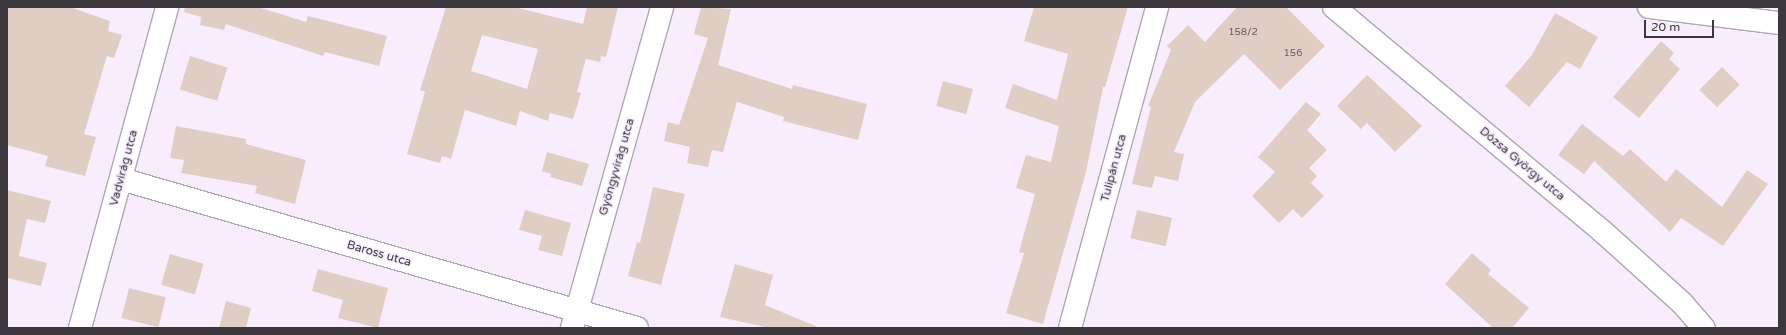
<!DOCTYPE html>
<meta charset="utf-8">
<style>
body{margin:0}
#map{position:relative;width:1786px;height:335px;overflow:hidden;background:#f7edfd;font-family:"Varela Round",sans-serif}
div>[style]{position:absolute}
.building>*{inset:0;background:#e0cec4;transform-origin:0 0}
.roads{filter:drop-shadow(1px 0 #b0a6b5) drop-shadow(-1px 0 #b0a6b5) drop-shadow(0 1px #b0a6b5) drop-shadow(0 -1px #b0a6b5)}
.minor>*{height:22px;margin:-11px;padding:0 11px;transform-origin:11px;border-radius:11px;background:#fff}
.tertiary>*{height:22px;margin:-11px;padding:0 11px;transform-origin:11px;border-radius:11px;background:#fff}
.secondary>*{height:22px;margin:-11px;padding:0 11px;transform-origin:11px;border-radius:11px;background:#fff}
span{translate:-50% -50%;white-space:nowrap;text-align:center;line-height:1.15;-webkit-text-stroke:3.5px #f7edfd;paint-order:stroke}
.number-label{font-size:10px;color:#645d5f}
.number-label span{-webkit-text-stroke-width:0}
.street-label{font-size:12px;color:#3b373d}
.frame{position:absolute;inset:0;border:8px solid #3b373d;pointer-events:none}
.scale{position:absolute;left:1644px;top:20px;width:70px;height:18px;box-sizing:border-box;border:2px solid #3b373d;border-top:0;padding-left:5px;font-size:12px;line-height:14px;white-space:nowrap;color:#3b373d;-webkit-text-stroke:3px #f7edfd;paint-order:stroke}
</style>
<div id="map">
<div class="building">
<div style="clip-path:polygon(7px 7px,70px 7px,110px 21px,108px 31px,122px 35px,114px 58px,107px 56px,84px 134px,96px 137px,85px 176px,45px 166px,48px 156px,7px 145px)"></div>
<div style="clip-path:polygon(185px 7px,258px 7px,306px 22px,308px 16px,387px 36px,379px 66px,325px 52px,323px 56px,226px 24px,224px 30px,200px 25px,201px 17px,184px 12px)"></div>
<div style="clip-path:polygon(evenodd,446px 7px,514px 7px,583px 24px,587px 7px,618px 7px,606px 57px,601px 56px,600px 62px,586px 59px,577px 92px,581px 93px,573px 119px,550px 113px,548px 121px,520px 111px,516px 126px,465px 110px,451px 159px,442px 156px,440px 163px,407px 154px,425px 92px,420px 90px,446px 7px,482px 35px,538px 49px,527px 89px,471px 71px,482px 35px)"></div>
<div style="clip-path:polygon(701px 7px,731px 9px,718px 65px,792px 89px,793px 85px,867px 104px,858px 140px,783px 121px,784px 117px,737px 102px,723px 152px,712px 150px,708px 167px,687px 163px,690px 147px,664px 141px,668px 122px,679px 125px,708px 38px,694px 34px)"></div>
<div style="clip-path:polygon(1034px 7px,1128px 7px,1105px 87px,1103px 87px,1086px 172px,1043px 324px,1006px 313px,1024px 253px,1019px 252px,1035px 194px,1016px 188px,1026px 155px,1051px 162px,1059px 126px,1005px 108px,1013px 84px,1057px 100px,1068px 54px,1024px 41px)"></div>
<div style="clip-path:polygon(1237px 7px,1286px 7px,1325px 46px,1280px 90px,1244px 54px,1195px 102px,1174px 152px,1184px 154px,1178px 181px,1155px 176px,1152px 188px,1132px 184px,1151px 107px,1148px 106px,1171px 50px,1167px 46px,1188px 25px,1205px 42px)"></div>
<div style="clip-path:polygon(1555px 13px,1598px 37px,1580px 69px,1567px 62px,1529px 107px,1505px 86px,1532px 55px)"></div>
<div style="clip-path:polygon(1661px 41px,1674px 53px,1669px 59px,1680px 69px,1639px 118px,1613px 97px)"></div>
<div style="left:190px;top:56px;width:39px;height:35px;rotate:17deg"></div>
<div style="left:1722px;top:67px;width:25px;height:32px;rotate:45deg"></div>
<div style="clip-path:polygon(1367px 75px,1422px 126px,1395px 152px,1367px 123px,1361px 129px,1337px 106px)"></div>
<div style="left:943px;top:81px;width:31px;height:26px;rotate:15deg"></div>
<div style="clip-path:polygon(1306px 102px,1321px 114px,1307px 130px,1327px 150px,1309px 168px,1317px 176px,1311px 183px,1324px 196px,1302px 218px,1293px 209px,1279px 223px,1252px 196px,1275px 172px,1258px 157px)"></div>
<div style="clip-path:polygon(1582px 124px,1623px 156px,1630px 149px,1666px 182px,1676px 169px,1722px 207px,1747px 170px,1768px 184px,1723px 246px,1681px 218px,1670px 232px,1594px 161px,1584px 174px,1558px 155px)"></div>
<div style="clip-path:polygon(176px 126px,246px 139px,246px 144px,306px 160px,295px 204px,255px 193px,257px 186px,181px 173px,184px 160px,170px 158px)"></div>
<div style="clip-path:polygon(547px 152px,589px 164px,582px 186px,550px 177px,551px 174px,542px 171px)"></div>
<div style="clip-path:polygon(653px 187px,685px 194px,661px 285px,628px 276px,637px 242px,640px 243px)"></div>
<div style="clip-path:polygon(7px 190px,51px 201px,45px 223px,27px 219px,19px 256px,47px 263px,41px 286px,7px 278px)"></div>
<div style="clip-path:polygon(525px 210px,571px 223px,562px 256px,538px 250px,542px 236px,519px 230px)"></div>
<div style="left:1137px;top:210px;width:36px;height:29px;rotate:13deg"></div>
<div style="clip-path:polygon(1472px 253px,1491px 270px,1488px 274px,1529px 308px,1512px 328px,1493px 328px,1445px 284px)"></div>
<div style="left:170px;top:254px;width:35px;height:32px;rotate:16deg"></div>
<div style="clip-path:polygon(735px 264px,773px 275px,765px 305px,820px 328px,770px 328px,720px 317px)"></div>
<div style="clip-path:polygon(318px 269px,388px 288px,378px 328px,338px 318px,343px 300px,312px 291px)"></div>
<div style="left:129px;top:288px;width:38px;height:31px;rotate:14deg"></div>
<div style="clip-path:polygon(226px 301px,251px 308px,246px 328px,219px 328px)"></div>
</div>
<div class="roads">
<div class="minor">
<div style="left:121px;top:179px;width:537px;rotate:16.11deg"></div>
<div style="left:80px;top:328px;width:333px;rotate:-74.8deg"></div>
<div style="left:572px;top:328px;width:333px;rotate:-74.3deg"></div>
<div style="left:1070px;top:328px;width:333px;rotate:-74.8deg"></div>
</div>
<div class="tertiary">
<div style="left:1649px;top:7px;width:131px;rotate:7deg"></div>
</div>
<div class="secondary">
<div style="left:1334px;top:7px;width:349px;rotate:39.9deg"></div>
<div style="left:1602px;top:231px;width:108px;rotate:42deg"></div>
<div style="left:1682px;top:303px;width:33px;rotate:49deg"></div>
</div>
</div>
<div class="number-label">
<span style="left:1243px;top:33px">158/2</span>
<span style="left:1293px;top:54px">156</span>
</div>
<div class="street-label">
<span style="left:1522px;top:164px;rotate:40deg">Dózsa György utca</span>
<span style="left:617px;top:167px;rotate:-74deg">Gyöngyvirág utca</span>
<span style="left:124px;top:168px;rotate:-75deg">Vadvirág utca</span>
<span style="left:1114px;top:168px;rotate:-75deg">Tulipán utca</span>
<span style="left:379px;top:254px;rotate:16deg">Baross utca</span>
</div>
<div class="frame"></div>
<div class="scale">20 m</div>
</div>
